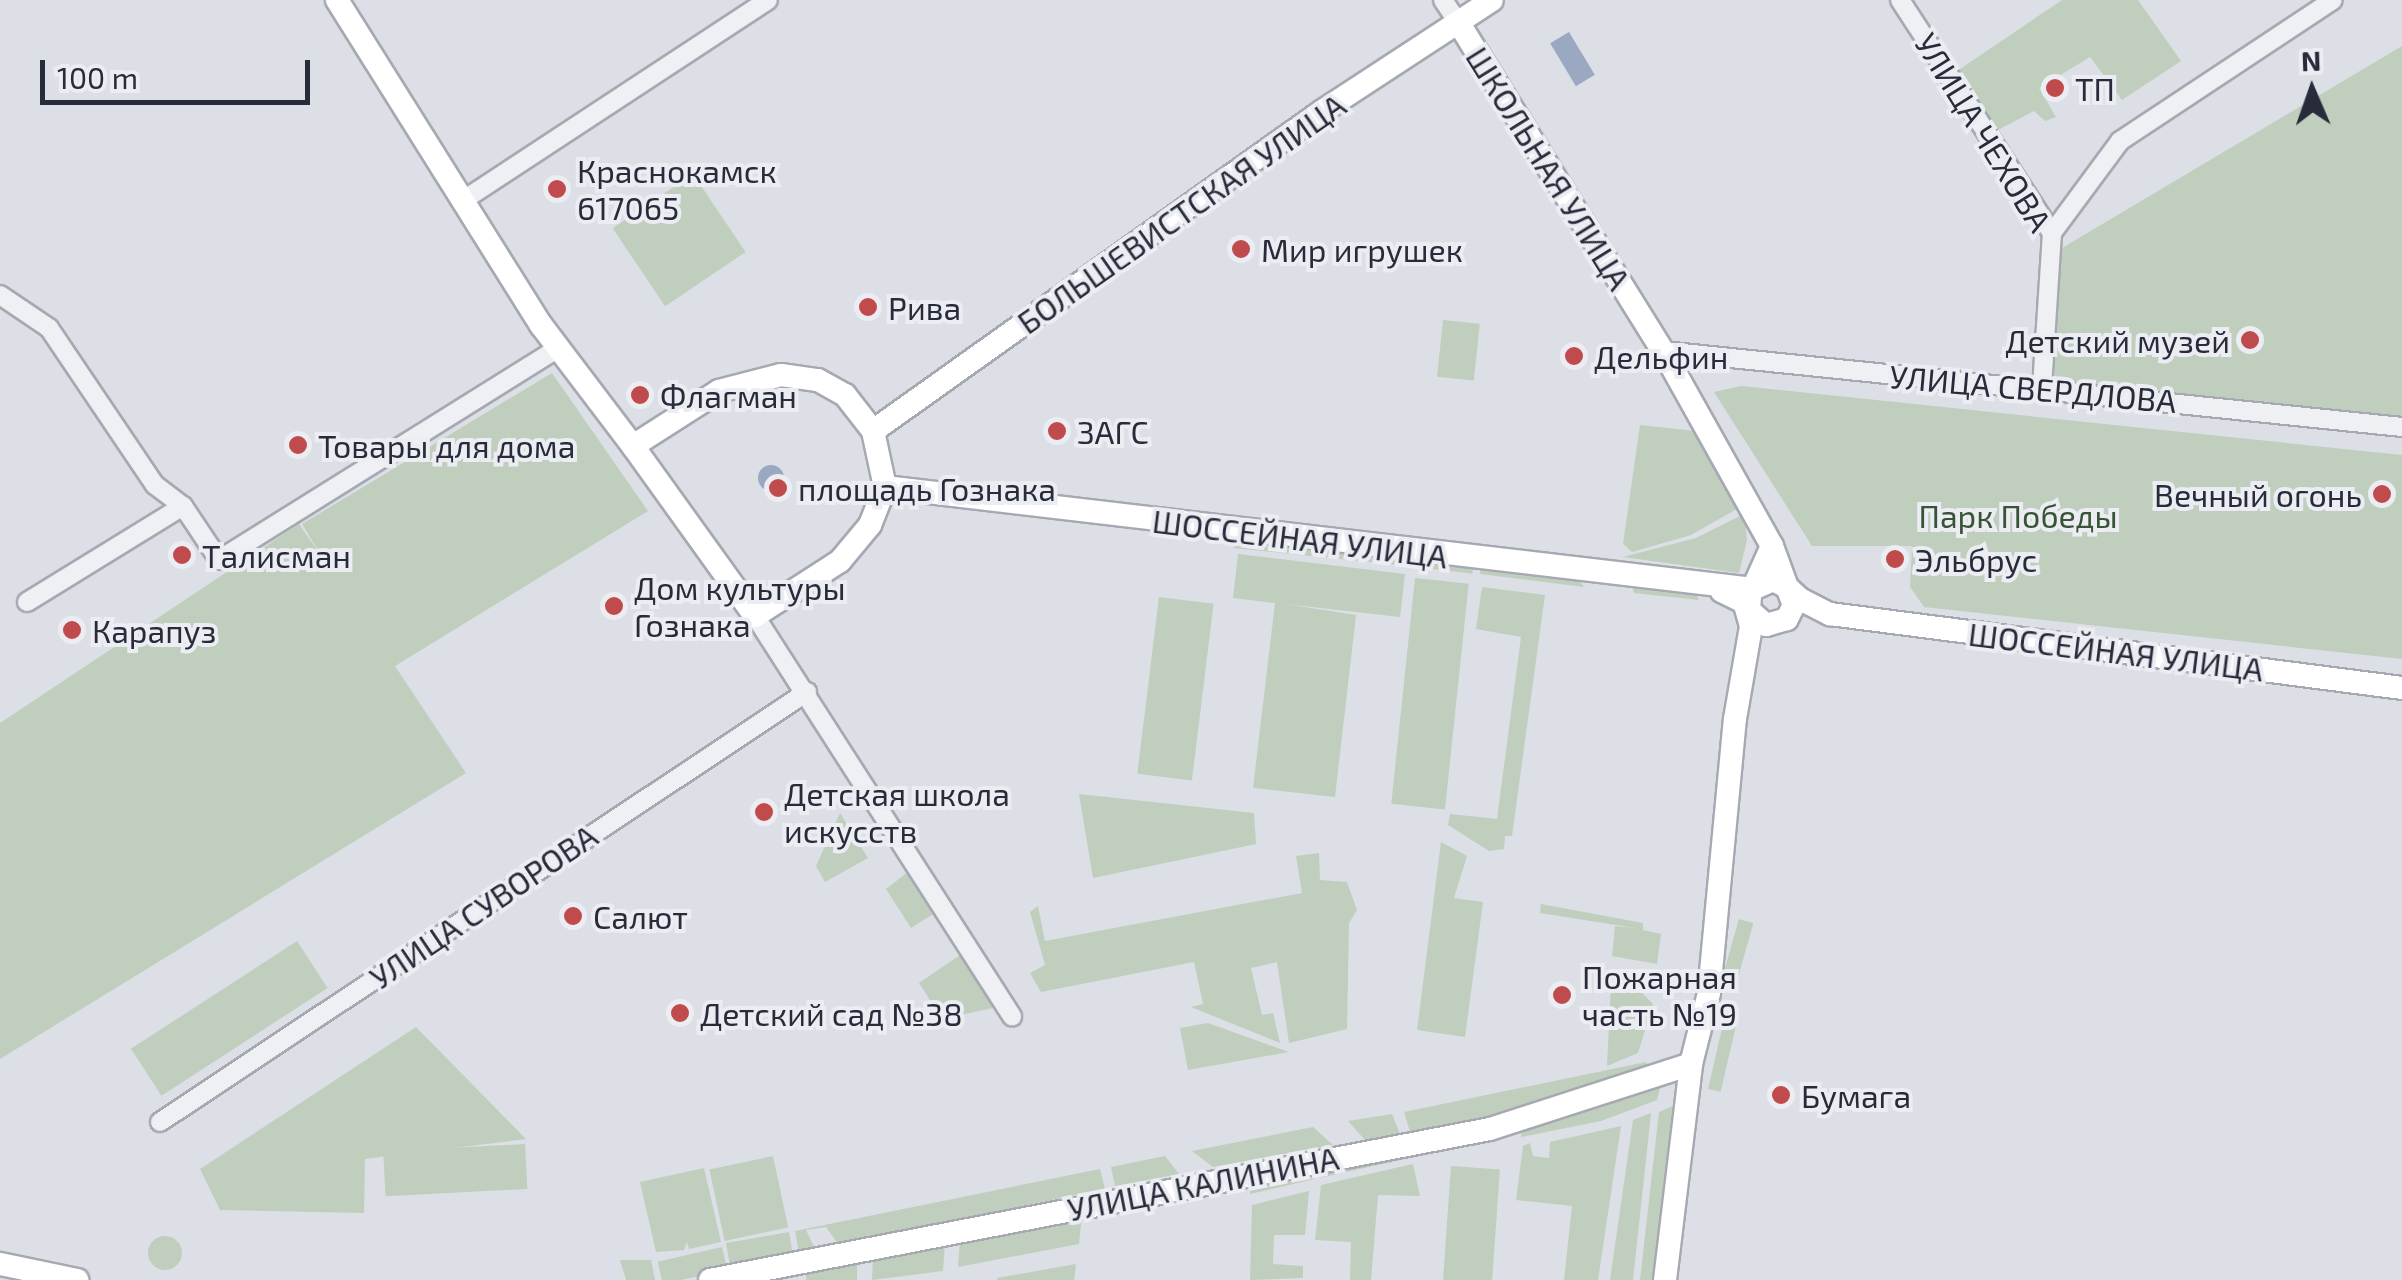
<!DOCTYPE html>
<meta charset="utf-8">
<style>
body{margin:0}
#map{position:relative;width:2402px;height:1280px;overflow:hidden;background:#dcdfe5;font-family:"Exo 2",sans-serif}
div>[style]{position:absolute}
.green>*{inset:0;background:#c0cebe;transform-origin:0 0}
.round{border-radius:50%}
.water>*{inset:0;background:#9aa8c2;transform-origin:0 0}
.roads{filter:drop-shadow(2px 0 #a6a9b2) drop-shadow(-2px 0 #a6a9b2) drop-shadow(0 2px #a6a9b2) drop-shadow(0 -2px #a6a9b2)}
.street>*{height:18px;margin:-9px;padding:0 9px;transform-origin:9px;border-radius:9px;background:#eff0f4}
.secondary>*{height:22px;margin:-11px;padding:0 11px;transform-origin:11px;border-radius:11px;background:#fff}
.dots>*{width:28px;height:28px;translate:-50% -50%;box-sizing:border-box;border:5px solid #ebedf3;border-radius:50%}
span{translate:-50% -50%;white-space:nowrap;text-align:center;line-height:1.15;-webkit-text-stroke:8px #ebedf3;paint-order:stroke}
.poi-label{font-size:32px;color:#282c3a}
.left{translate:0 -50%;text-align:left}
.right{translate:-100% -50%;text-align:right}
.street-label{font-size:32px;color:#282c3a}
.park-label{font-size:32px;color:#385436}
.north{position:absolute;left:2262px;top:40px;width:100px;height:100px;-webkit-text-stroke:8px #ebedf3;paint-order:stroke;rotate:358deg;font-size:28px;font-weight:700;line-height:40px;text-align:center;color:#282c3a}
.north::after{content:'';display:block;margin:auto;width:35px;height:45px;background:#282c3a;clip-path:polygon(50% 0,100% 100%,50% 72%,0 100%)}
.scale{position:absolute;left:40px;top:60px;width:270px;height:45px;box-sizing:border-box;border:5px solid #282c3a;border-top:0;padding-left:12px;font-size:30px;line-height:35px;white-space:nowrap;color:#282c3a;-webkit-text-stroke:8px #ebedf3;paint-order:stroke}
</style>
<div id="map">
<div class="green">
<div style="clip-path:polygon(2062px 0,2138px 0,2181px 61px,2122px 100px,2090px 57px,2039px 88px,2056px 117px,2045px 121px,2034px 111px,1996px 131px,1957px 71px)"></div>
<div style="clip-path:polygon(2402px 46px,2402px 419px,2049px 379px,2057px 251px)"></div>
<div style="left:693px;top:174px;width:94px;height:97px;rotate:56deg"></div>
<div style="left:1443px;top:320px;width:37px;height:57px;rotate:6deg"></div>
<div style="clip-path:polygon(552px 373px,648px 511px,395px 666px,466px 773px,0 1059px,0 723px,299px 524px,320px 554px,302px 524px)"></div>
<div style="clip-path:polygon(1741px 386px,2402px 455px,2402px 659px,1924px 607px,1910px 587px,1912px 546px,1812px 546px,1714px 392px)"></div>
<div style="clip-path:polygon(1640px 425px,1705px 432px,1742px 506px,1691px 535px,1632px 552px,1623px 544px)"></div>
<div style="clip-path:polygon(1744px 514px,1747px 540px,1739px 573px,1623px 557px,1696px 538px)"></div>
<div style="left:1235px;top:536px;width:174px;height:12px;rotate:6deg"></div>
<div style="clip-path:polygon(1238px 554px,1405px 574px,1400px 617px,1285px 604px,1356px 615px,1335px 797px,1253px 788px,1275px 603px,1233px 598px)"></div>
<div style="left:1417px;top:557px;width:57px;height:10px;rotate:7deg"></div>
<div style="clip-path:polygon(1481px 566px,1577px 577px,1584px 587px,1480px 574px)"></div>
<div style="left:1415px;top:578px;width:54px;height:227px;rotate:6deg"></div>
<div style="clip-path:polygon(1631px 583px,1696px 591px,1699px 600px,1634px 593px)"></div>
<div style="clip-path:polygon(1482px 587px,1545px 595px,1512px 836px,1505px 836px,1504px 849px,1489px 851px,1448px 825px,1450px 814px,1497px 819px,1521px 637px,1476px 629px)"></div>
<div style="left:1159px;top:597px;width:55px;height:178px;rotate:7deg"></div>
<div style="clip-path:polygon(1079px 794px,1254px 813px,1256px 844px,1093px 878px)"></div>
<div style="clip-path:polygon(840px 813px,868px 858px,825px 882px,816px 866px)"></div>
<div style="clip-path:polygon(1441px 842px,1467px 856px,1454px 898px,1483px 902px,1465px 1037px,1417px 1030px)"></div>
<div style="clip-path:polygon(1319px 853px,1320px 880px,1347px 882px,1357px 910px,1349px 923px,1347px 1029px,1289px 1043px,1277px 962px,1251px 968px,1262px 1015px,1273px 1013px,1280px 1043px,1191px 1007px,1203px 1004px,1194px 962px,1041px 992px,1030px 973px,1045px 965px,1030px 912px,1038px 906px,1045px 941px,1302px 893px,1296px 856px)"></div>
<div style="clip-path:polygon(913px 868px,935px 913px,911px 928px,886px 889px)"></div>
<div style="clip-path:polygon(1541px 904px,1643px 923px,1643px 930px,1661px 934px,1657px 964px,1612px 956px,1615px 926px,1635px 928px,1540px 913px)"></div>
<div style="left:1739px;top:919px;width:15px;height:61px;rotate:16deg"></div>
<div style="left:297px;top:941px;width:56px;height:198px;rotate:57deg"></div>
<div style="clip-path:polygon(963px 953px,993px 1008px,942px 1019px,919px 983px)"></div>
<div style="clip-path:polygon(1611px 986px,1638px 989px,1653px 1004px,1638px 1053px,1607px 1066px)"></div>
<div style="left:1726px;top:1011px;width:13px;height:80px;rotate:13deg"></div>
<div style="clip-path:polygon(1208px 1023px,1289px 1052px,1188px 1070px,1180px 1028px)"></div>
<div style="clip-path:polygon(416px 1027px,526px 1139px,365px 1159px,364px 1213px,220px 1210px,200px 1169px)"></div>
<div style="clip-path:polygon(1646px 1062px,1649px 1068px,1583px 1094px,1470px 1123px,1410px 1132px,1404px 1112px)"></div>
<div style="clip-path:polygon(1662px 1081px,1657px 1100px,1601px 1121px,1521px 1137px,1522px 1127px)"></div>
<div style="clip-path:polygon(1673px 1106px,1681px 1107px,1660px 1280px,1640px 1280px,1659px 1112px)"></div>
<div style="clip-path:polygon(1651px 1113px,1633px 1280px,1610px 1280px,1633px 1120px)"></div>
<div style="clip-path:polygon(1392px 1114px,1400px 1134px,1365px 1140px,1348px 1121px)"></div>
<div style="clip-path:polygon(1621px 1126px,1598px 1280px,1564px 1280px,1572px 1206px,1516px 1200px,1523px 1146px,1530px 1143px,1533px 1156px,1549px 1158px,1550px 1142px)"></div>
<div style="clip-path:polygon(1313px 1127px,1333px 1145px,1213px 1167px,1192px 1151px)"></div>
<div style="left:525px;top:1144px;width:45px;height:142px;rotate:87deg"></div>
<div style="clip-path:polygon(1412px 1146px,1419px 1156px,1319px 1178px,1320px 1163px)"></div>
<div style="left:773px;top:1156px;width:73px;height:65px;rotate:78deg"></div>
<div style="clip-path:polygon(1165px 1156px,1179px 1174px,1115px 1186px,1111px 1167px)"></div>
<div style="clip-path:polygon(1315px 1164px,1315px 1179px,1250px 1194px,1250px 1176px)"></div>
<div style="clip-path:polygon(1413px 1164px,1420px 1196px,1378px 1195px,1371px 1280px,1350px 1280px,1351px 1242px,1315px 1240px,1321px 1185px)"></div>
<div style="left:1451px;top:1166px;width:49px;height:114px;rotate:4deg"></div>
<div style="clip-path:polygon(704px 1168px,721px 1242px,689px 1249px,687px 1242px,684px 1250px,656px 1252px,640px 1182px)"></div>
<div style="clip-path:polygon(1100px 1169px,1105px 1189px,838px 1244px,826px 1227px,806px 1230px,815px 1249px,799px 1252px,795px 1231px)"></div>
<div style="clip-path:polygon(1309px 1191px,1305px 1235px,1274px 1235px,1273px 1264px,1303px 1266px,1303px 1278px,1250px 1280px,1252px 1205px)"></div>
<div style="clip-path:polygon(1082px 1215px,1079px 1244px,958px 1267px,960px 1240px)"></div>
<div style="left:789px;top:1232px;width:22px;height:64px;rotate:80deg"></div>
<div class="round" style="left:148px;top:1236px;width:34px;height:34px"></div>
<div style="clip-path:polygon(945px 1242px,943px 1271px,872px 1280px,873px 1258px)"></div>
<div style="left:722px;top:1247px;width:23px;height:66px;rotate:77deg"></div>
<div style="clip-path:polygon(620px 1260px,651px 1260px,655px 1280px,626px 1280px)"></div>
<div style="clip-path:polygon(857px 1260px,857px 1280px,806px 1280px,806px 1270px)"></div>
<div style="clip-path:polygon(1076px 1264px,1074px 1280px,997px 1280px,997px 1278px)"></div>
</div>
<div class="water">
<div style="left:1569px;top:32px;width:50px;height:22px;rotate:59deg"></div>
<div class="round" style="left:758px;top:465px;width:26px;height:26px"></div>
</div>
<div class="roads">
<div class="street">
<div style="left:1443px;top:0;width:27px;rotate:56deg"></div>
<div style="left:1900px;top:0;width:278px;rotate:56.9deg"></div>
<div style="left:2052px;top:233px;width:155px;rotate:93.7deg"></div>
<div style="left:462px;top:201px;width:366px;rotate:-33.3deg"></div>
<div style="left:2052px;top:233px;width:114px;rotate:-53.5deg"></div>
<div style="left:2120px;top:141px;width:255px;rotate:-33.5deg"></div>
<div style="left:0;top:295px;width:59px;rotate:34deg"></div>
<div style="left:49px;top:328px;width:189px;rotate:56deg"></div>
<div style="left:155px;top:485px;width:35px;rotate:37deg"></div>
<div style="left:183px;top:506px;width:65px;rotate:56.3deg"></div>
<div style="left:219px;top:560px;width:398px;rotate:-32deg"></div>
<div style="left:1663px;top:351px;width:743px;rotate:5.87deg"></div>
<div style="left:27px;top:602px;width:183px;rotate:-31.6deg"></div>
<div style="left:755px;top:616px;width:476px;rotate:57.3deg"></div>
<div style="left:160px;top:1122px;width:777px;rotate:-33.61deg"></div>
</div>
<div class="secondary">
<div style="left:337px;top:0;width:384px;rotate:57.9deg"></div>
<div style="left:541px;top:325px;width:152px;rotate:52.8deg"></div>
<div style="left:1458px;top:22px;width:388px;rotate:58.1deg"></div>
<div style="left:1663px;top:351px;width:223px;rotate:60.8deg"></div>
<div style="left:1772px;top:546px;width:44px;rotate:69.9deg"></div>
<div style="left:1787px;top:587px;width:18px;rotate:43deg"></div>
<div style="left:1800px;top:599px;width:34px;rotate:27deg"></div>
<div style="left:1830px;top:614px;width:577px;rotate:7.37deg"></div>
<div style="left:781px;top:375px;width:37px;rotate:8deg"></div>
<div style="left:818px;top:380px;width:31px;rotate:29deg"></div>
<div style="left:845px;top:395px;width:46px;rotate:52.1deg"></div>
<div style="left:873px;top:431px;width:57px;rotate:77.9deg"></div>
<div style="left:885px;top:487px;width:41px;rotate:111.5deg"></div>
<div style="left:870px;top:525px;width:47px;rotate:129.8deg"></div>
<div style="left:840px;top:561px;width:101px;rotate:147.1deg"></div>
<div style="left:755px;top:616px;width:209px;rotate:-125.7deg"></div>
<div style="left:633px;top:446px;width:102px;rotate:-32.6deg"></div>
<div style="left:719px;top:391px;width:64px;rotate:-14.5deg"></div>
<div style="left:873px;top:431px;width:550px;rotate:-35.45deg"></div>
<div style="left:1321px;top:112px;width:204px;rotate:-33.2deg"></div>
<div style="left:885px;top:487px;width:874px;rotate:6.7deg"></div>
<div style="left:1753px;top:589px;width:22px;rotate:-24deg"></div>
<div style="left:1773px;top:580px;width:16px;rotate:27deg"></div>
<div style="left:1787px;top:587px;width:19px;rotate:69deg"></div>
<div style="left:1794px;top:605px;width:16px;rotate:117deg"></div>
<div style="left:1787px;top:619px;width:22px;rotate:164deg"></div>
<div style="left:1766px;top:625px;width:23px;rotate:-139deg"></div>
<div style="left:1749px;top:610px;width:15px;rotate:-86deg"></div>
<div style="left:1750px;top:595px;width:54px;rotate:-65.8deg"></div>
<div style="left:0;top:1264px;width:79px;rotate:11.7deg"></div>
<div style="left:710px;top:1280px;width:794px;rotate:-10.96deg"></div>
<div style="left:1490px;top:1129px;width:211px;rotate:-17.9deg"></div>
<div style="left:1665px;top:1280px;width:218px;rotate:-83.1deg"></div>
<div style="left:1691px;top:1064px;width:73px;rotate:-75.8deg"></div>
<div style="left:1709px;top:993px;width:275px;rotate:-84.6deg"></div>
<div style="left:1735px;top:719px;width:94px;rotate:-80.2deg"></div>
<div style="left:1751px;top:626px;width:25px;rotate:-106deg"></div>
<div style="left:1744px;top:602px;width:25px;rotate:-154deg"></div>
</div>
</div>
<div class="dots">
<div style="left:2055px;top:88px;background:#c04b4c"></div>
<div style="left:557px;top:189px;background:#c04b4c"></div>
<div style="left:1241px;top:249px;background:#c04b4c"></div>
<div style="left:868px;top:307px;background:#c04b4c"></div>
<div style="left:2250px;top:340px;background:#c04b4c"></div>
<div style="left:1574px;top:356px;background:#c04b4c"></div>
<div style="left:640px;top:395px;background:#c04b4c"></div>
<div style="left:1057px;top:431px;background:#c04b4c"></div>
<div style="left:298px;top:445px;background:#c04b4c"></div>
<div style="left:778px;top:488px;background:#c04b4c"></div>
<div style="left:2382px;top:494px;background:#c04b4c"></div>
<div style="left:182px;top:555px;background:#c04b4c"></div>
<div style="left:1895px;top:559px;background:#c04b4c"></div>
<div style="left:614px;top:606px;background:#c04b4c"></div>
<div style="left:72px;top:630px;background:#c04b4c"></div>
<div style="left:764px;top:812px;background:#c04b4c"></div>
<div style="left:573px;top:916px;background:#c04b4c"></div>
<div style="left:1562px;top:995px;background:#c04b4c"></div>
<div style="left:680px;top:1013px;background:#c04b4c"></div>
<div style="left:1781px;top:1095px;background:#c04b4c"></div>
</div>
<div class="poi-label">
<span class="left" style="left:2075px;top:88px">ТП</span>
<span class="left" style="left:577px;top:189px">Краснокамск<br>617065</span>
<span class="left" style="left:1261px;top:249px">Мир игрушек</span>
<span class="left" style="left:888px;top:307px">Рива</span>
<span class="right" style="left:2230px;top:340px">Детский музей</span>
<span class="left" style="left:1594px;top:356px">Дельфин</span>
<span class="left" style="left:660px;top:395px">Флагман</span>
<span class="left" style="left:1077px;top:431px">ЗАГС</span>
<span class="left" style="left:318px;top:445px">Товары для дома</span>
<span class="left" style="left:798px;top:488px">площадь Гознака</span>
<span class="right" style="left:2362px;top:494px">Вечный огонь</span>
<span class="left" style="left:202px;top:555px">Талисман</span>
<span class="left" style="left:1915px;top:559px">Эльбрус</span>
<span class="left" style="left:634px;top:606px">Дом культуры<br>Гознака</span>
<span class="left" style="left:92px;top:630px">Карапуз</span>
<span class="left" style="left:784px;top:812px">Детская школа<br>искусств</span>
<span class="left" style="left:593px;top:916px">Салют</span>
<span class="left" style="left:1582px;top:995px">Пожарная<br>часть №19</span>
<span class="left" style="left:700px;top:1013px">Детский сад №38</span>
<span class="left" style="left:1801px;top:1095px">Бумага</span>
</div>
<div class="street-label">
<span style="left:1984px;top:132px;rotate:58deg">УЛИЦА ЧЕХОВА</span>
<span style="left:1549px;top:168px;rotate:58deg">ШКОЛЬНАЯ УЛИЦА</span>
<span style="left:1181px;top:213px;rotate:-35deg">БОЛЬШЕВИСТСКАЯ УЛИЦА</span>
<span style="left:2033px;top:388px;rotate:5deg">УЛИЦА СВЕРДЛОВА</span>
<span style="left:1300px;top:538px;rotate:7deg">ШОССЕЙНАЯ УЛИЦА</span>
<span style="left:2116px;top:651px;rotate:7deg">ШОССЕЙНАЯ УЛИЦА</span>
<span style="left:483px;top:906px;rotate:-34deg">УЛИЦА СУВОРОВА</span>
<span style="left:1203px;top:1183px;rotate:-11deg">УЛИЦА КАЛИНИНА</span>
</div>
<div class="park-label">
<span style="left:2018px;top:515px">Парк Победы</span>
</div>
<div class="north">N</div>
<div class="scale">100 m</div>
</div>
